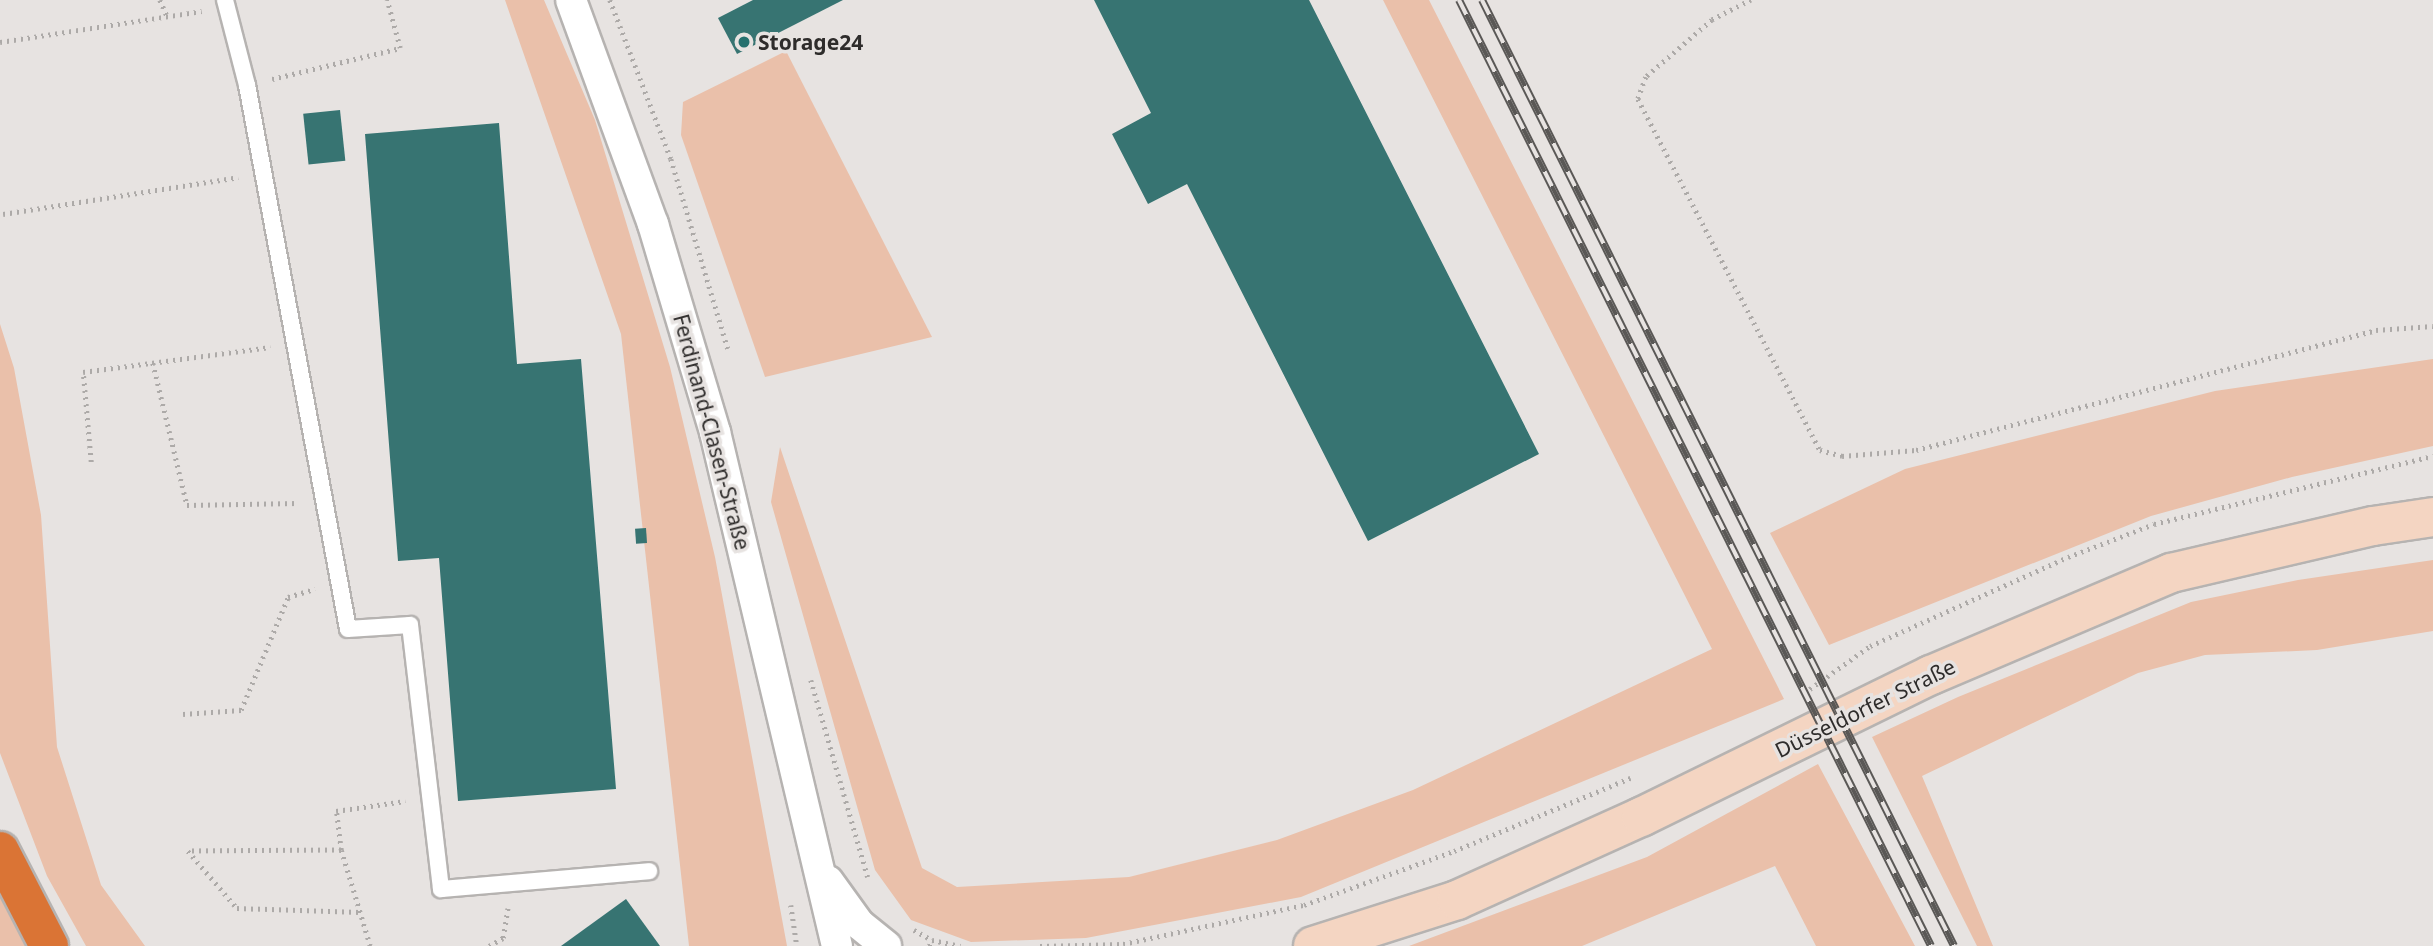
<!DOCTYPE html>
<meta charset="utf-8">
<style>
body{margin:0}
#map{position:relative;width:2433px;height:946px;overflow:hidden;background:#e7e3e1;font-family:"Noto Sans",sans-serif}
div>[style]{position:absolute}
.green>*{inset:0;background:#eac0aa}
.building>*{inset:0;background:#377472;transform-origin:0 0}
.path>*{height:4.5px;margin-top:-2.25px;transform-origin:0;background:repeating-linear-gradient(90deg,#adaaa8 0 2px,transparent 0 7px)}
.roads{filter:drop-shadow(2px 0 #b6b3b1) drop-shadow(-2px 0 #b6b3b1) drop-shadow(0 2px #b6b3b1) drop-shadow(0 -2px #b6b3b1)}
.lane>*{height:16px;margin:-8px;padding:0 8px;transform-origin:8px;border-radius:8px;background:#fff}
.street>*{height:30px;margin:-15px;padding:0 15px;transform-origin:15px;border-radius:15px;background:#fff}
.secondary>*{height:38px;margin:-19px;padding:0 19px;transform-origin:19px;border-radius:19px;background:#f4d5c2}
.highway>*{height:38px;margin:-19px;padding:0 19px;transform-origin:19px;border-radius:19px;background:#da7435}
.rail>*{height:8px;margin-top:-4px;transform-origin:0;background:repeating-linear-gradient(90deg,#e7e3e1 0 16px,#5a5856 0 32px);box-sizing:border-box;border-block:2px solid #5a5856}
.dots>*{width:19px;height:19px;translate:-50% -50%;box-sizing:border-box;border:4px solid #e7e3e1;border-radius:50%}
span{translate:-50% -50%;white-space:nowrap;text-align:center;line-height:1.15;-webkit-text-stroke:7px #e7e3e1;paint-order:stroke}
.poi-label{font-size:21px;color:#2e2c2b;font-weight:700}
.left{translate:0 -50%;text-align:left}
.street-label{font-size:21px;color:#2e2c2b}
</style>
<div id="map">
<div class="green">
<div style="clip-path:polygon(505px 0,544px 0,595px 120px,670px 367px,715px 557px,787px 946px,689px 946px,621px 334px)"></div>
<div style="clip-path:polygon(1383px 0,1429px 0,1784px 699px,1301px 897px,1086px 938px,971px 942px,911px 920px,875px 870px,771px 502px,780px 447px,922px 868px,957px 887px,1129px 877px,1277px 840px,1413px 790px,1712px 649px)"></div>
<div style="clip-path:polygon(786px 51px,932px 337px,765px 377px,681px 135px,683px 102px)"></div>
<div style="clip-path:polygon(0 324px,14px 368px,41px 515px,57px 747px,101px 885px,145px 946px,86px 946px,47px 876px,0 753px)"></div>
<div style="clip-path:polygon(2433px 359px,2433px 446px,2292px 477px,2151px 516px,1829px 645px,1770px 533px,1905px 469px,2215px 391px)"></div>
<div style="clip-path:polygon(2433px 560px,2433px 631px,2317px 650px,2205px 655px,2138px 673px,1922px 776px,1993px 946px,1977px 946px,1872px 737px,1958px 697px,2191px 602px,2298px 580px)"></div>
<div style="clip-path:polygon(1818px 764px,1915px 946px,1816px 946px,1775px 866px,1582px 946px,1409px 946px,1647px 857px)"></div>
<div style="clip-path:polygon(0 890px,6px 905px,30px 946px,0 946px)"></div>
</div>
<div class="building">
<div style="clip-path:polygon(753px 0,843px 0,737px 54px,718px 18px)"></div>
<div style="clip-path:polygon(1094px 0,1309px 0,1539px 454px,1368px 541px,1187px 184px,1148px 204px,1112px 134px,1151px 113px)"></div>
<div style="left:340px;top:110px;width:51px;height:37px;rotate:84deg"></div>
<div style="clip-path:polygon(499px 123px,517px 364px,581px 359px,616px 789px,458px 801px,439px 558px,398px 561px,365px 134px)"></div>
<div style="left:646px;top:528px;width:15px;height:11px;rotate:86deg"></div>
<div style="clip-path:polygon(626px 899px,660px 946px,561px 946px)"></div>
</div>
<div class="path">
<div style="left:160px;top:0;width:17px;rotate:66deg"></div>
<div style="left:610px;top:0;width:170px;rotate:69deg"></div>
<div style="left:671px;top:159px;width:198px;rotate:73.3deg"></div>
<div style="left:1751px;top:0;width:44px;rotate:152.9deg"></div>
<div style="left:1712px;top:20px;width:87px;rotate:139.2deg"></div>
<div style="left:1646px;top:77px;width:23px;rotate:110deg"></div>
<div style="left:1638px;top:99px;width:395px;rotate:62.6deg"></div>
<div style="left:1820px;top:450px;width:23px;rotate:15deg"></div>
<div style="left:1842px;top:456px;width:74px;rotate:-4.6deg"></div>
<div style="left:1916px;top:450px;width:475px;rotate:-14.6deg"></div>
<div style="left:2376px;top:330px;width:57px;rotate:-4deg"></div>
<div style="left:0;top:42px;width:204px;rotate:-8.7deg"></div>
<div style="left:272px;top:79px;width:132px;rotate:-13.6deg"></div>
<div style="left:400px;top:48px;width:50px;rotate:-105.2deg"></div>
<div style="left:3px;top:214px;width:238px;rotate:-8.9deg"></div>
<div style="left:153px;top:363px;width:146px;rotate:76.5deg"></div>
<div style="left:187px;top:505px;width:112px;rotate:-1deg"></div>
<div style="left:91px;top:462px;width:90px;rotate:-95.1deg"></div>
<div style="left:83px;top:372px;width:189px;rotate:-7.6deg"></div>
<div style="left:811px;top:680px;width:205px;rotate:73.9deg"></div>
<div style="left:1804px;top:693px;width:81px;rotate:-35.5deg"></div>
<div style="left:1870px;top:646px;width:217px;rotate:-24.2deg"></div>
<div style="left:2068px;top:557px;width:92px;rotate:-21deg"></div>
<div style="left:2154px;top:524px;width:287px;rotate:-13.7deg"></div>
<div style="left:183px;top:714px;width:58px;rotate:-3.9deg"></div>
<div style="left:241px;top:710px;width:122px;rotate:-67.4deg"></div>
<div style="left:288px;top:597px;width:28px;rotate:-17deg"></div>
<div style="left:341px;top:850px;width:153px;rotate:179.6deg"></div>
<div style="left:188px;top:851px;width:75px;rotate:49.3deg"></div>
<div style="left:237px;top:908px;width:123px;rotate:1.9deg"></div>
<div style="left:791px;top:905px;width:41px;rotate:81.7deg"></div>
<div style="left:914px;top:930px;width:21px;rotate:29deg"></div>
<div style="left:370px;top:946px;width:100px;rotate:-106.8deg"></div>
<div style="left:341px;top:850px;width:39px;rotate:-97deg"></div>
<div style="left:336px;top:811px;width:70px;rotate:-8.2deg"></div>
<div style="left:489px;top:946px;width:16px;rotate:-30deg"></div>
<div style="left:503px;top:938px;width:30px;rotate:-81deg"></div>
<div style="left:929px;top:946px;width:7px;rotate:-63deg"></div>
<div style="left:932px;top:940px;width:29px;rotate:12deg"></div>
<div style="left:1040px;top:946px;width:83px;rotate:-1.4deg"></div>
<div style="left:1123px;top:944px;width:185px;rotate:-12.2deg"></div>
<div style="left:1304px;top:905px;width:159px;rotate:-19.8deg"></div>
<div style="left:1454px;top:851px;width:191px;rotate:-22.5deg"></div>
</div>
<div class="roads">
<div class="lane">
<div style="left:225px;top:0;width:88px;rotate:75.5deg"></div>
<div style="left:247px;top:85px;width:553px;rotate:79.48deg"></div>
<div style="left:348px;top:629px;width:62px;rotate:-3.7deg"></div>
<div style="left:410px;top:625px;width:266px;rotate:83.3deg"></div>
<div style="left:441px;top:889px;width:209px;rotate:-4.9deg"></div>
</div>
<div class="street">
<div style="left:571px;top:0;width:239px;rotate:69.9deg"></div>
<div style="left:653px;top:224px;width:217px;rotate:73.4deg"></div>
<div style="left:715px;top:432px;width:528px;rotate:76.65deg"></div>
<div style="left:828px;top:881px;width:53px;rotate:54.2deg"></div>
<div style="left:859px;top:924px;width:35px;rotate:39deg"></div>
</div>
<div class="secondary">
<div style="left:1313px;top:946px;width:151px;rotate:-17.7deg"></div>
<div style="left:1457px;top:900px;width:202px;rotate:-24.3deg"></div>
<div style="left:1641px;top:817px;width:323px;rotate:-26.1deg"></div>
<div style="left:1931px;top:675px;width:261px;rotate:-23deg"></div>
<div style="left:2171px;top:573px;width:207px;rotate:-13.1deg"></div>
<div style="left:2373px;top:526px;width:61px;rotate:-8.5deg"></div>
</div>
<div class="highway">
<div style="left:0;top:851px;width:107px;rotate:62.7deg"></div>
</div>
</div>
<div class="rail">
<div style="left:1459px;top:0;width:1057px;rotate:63.48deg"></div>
<div style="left:1482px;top:0;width:1057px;rotate:63.48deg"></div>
</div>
<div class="dots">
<div style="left:744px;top:42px;background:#26706e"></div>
</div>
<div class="poi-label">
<span class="left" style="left:758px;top:42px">Storage24</span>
</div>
<div class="street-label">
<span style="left:712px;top:432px;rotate:75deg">Ferdinand-Clasen-Straße</span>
<span style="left:1865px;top:708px;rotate:-26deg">Düsseldorfer Straße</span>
</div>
</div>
